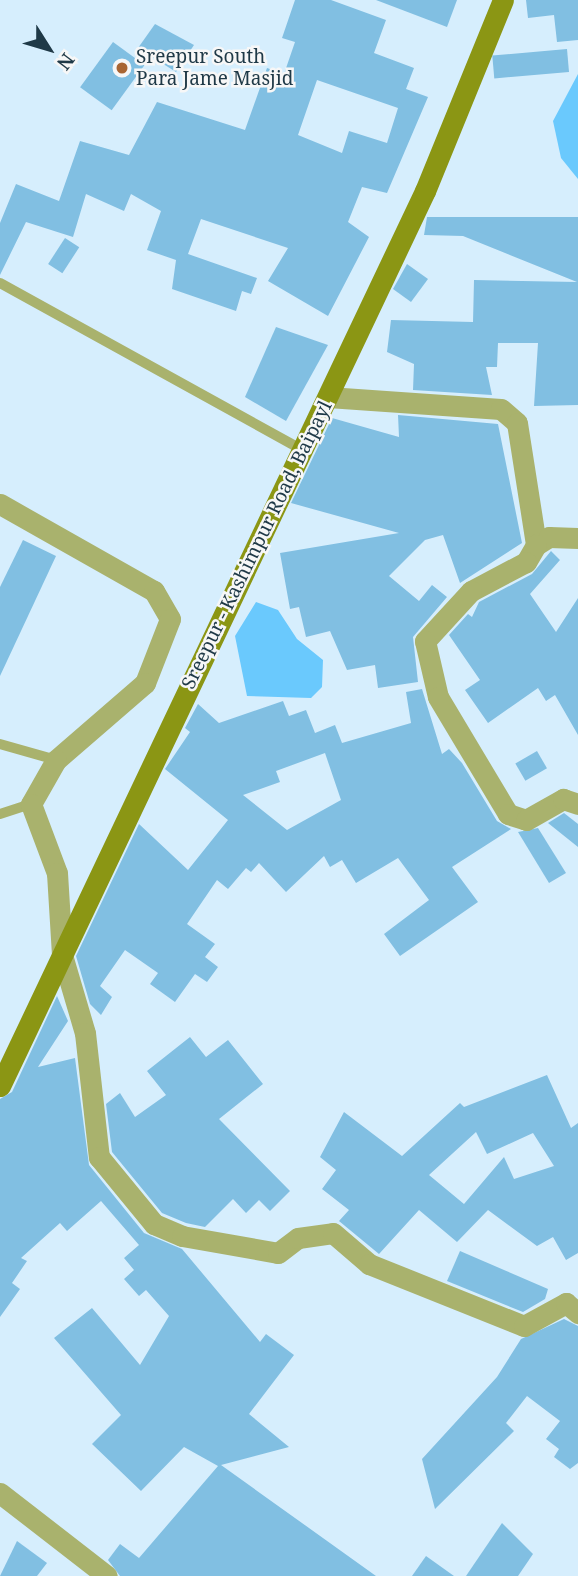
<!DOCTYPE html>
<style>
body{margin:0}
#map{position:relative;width:578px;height:1576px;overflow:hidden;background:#d6eefd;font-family:"Noto Serif",serif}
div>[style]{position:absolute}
.water>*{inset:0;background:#6ac9fd}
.building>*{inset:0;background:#81bfe2;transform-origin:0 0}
.lane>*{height:10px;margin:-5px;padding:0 5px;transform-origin:5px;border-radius:5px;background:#a9b26d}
.street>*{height:21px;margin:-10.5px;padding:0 10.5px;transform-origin:10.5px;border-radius:10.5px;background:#a9b26d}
.secondary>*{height:21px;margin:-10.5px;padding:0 10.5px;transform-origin:10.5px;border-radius:10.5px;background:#8b9614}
.dots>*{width:19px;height:19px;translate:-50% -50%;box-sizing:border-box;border:4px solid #f7f7f7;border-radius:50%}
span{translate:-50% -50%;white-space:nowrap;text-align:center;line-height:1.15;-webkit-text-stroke:5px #f7f7f7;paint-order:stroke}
.poi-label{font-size:19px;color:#1f3947}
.left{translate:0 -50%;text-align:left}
.street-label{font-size:19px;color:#1f3947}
.north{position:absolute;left:14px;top:14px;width:70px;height:70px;-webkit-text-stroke:5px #f7f7f7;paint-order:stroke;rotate:127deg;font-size:19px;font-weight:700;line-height:28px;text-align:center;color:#1f3947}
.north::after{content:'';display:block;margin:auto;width:24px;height:32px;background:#1f3947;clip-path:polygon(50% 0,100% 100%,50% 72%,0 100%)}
</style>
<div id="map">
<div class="water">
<div style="clip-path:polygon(578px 74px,578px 179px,561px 158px,553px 121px)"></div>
<div style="clip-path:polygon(256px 602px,278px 610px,297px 639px,323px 660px,322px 687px,311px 698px,247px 696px,235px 636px)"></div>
</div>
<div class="building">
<div style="clip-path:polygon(evenodd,295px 0,331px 0,386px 20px,374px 53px,414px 68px,406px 89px,428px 97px,387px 193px,362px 187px,348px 222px,369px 237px,328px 316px,268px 281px,288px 248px,201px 219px,188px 254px,257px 278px,251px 294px,242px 291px,236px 311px,172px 289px,176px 260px,147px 250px,161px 211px,131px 194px,124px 211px,86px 194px,73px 237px,26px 222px,0 275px,0 223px,16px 184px,59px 201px,80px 141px,129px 155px,157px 102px,245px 130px,267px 68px,284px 74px,295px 42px,282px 38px,295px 0,317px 80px,398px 108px,387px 143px,349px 131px,342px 153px,298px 135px,317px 80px)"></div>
<div style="clip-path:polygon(376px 0,457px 0,447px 27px)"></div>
<div style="clip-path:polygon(526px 0,578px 0,578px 40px,557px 42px,554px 15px,528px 18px)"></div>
<div style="clip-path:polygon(155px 24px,194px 45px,176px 72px,138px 48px)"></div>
<div style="left:113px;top:42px;width:39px;height:56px;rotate:36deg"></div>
<div style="left:567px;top:49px;width:23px;height:75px;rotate:85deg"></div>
<div style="clip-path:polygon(427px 217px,578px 217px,578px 405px,534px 406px,538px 343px,498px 343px,497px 367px,486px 367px,492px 395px,413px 390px,414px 364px,387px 352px,391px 320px,473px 322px,474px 280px,577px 282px,463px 236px,424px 235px)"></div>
<div style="left:65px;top:238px;width:17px;height:31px;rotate:33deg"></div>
<div style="clip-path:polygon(407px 264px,428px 279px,411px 302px,393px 289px)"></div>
<div style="clip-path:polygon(276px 327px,328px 345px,286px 421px,245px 397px)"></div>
<div style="clip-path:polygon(398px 415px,498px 424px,522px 543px,460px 583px,443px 535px,425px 540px,389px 576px,419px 601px,432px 585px,447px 597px,413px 637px,418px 682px,378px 688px,375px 665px,347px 670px,330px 631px,306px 637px,299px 607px,290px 609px,280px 553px,399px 533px,291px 503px,332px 418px,399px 437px)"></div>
<div style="clip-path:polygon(23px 540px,56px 556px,0 676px,0 587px)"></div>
<div style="clip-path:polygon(551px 551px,560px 560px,530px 594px,556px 632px,578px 598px,578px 735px,555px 695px,546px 701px,538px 688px,488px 723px,465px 690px,480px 680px,449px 635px,468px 614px,472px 617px,479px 602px,532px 574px)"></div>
<div style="clip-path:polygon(evenodd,422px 689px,442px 754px,449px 749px,462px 763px,497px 821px,511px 829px,452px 867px,478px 902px,400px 956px,384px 934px,429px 900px,398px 858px,356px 883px,342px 860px,330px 867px,324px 856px,286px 892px,259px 863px,251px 872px,246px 868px,228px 889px,217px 880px,187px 924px,215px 944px,205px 957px,218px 967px,207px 982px,195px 974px,175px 1002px,150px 984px,158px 973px,125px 950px,100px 986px,112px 997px,101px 1015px,90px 1004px,76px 956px,139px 824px,188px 870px,228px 820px,165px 769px,190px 732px,185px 728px,198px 704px,219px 723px,283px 701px,289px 716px,306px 710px,315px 733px,335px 725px,342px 743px,411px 723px,406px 692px,422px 689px,325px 753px,341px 800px,287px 830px,243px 795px,280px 782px,276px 771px,325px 753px)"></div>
<div style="left:537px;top:751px;width:20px;height:25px;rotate:60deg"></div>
<div style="clip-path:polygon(564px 813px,578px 824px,578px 847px,548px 823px)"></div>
<div style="clip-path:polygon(538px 828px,566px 873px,549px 883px,518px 832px)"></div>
<div style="clip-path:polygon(57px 996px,68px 1021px,38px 1067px,75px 1058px,89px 1165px,144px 1233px,182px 1249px,260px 1342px,266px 1334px,294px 1355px,249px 1414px,289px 1447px,221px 1465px,376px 1576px,120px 1576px,108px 1560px,120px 1544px,139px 1558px,218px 1466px,184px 1447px,141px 1491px,92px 1444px,121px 1415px,54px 1338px,92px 1308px,140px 1365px,169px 1316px,146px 1290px,139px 1296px,124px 1279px,134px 1270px,124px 1258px,139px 1245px,101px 1201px,67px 1231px,60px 1223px,21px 1258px,27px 1261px,12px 1283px,20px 1289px,0 1317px,0 1099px,12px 1092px)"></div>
<div style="clip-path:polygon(190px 1037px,206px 1057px,228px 1040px,263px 1084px,219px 1119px,290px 1191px,270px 1211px,259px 1200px,246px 1213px,233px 1199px,205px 1227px,186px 1223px,162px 1213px,112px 1152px,106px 1104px,120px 1093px,135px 1117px,166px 1095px,147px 1071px)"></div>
<div style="clip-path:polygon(evenodd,547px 1075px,571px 1128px,578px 1123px,578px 1253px,566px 1260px,553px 1237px,537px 1246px,488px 1210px,457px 1242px,419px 1210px,379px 1254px,339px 1221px,349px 1210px,322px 1189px,336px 1170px,320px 1157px,344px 1112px,402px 1156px,460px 1103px,464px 1107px,547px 1075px,476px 1132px,487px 1154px,533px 1133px,554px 1166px,514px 1179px,504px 1157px,464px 1204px,429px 1175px,476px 1132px)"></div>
<div style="clip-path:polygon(460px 1251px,548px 1289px,545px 1299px,523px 1312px,447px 1281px)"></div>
<div style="clip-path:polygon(564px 1319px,578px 1326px,578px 1463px,570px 1469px,554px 1457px,559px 1449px,546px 1439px,560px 1421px,527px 1396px,506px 1423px,514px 1431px,435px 1509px,422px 1459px,497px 1377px,521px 1339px)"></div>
<div style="clip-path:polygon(502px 1523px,533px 1554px,518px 1576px,466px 1576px)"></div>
<div style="clip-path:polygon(17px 1541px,47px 1563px,37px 1576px,0 1576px)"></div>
<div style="clip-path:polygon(426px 1556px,454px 1576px,412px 1576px)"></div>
</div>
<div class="lane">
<div style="left:0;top:283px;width:344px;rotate:28.9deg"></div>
<div style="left:0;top:744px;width:58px;rotate:15.9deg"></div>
<div style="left:0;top:814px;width:33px;rotate:-18deg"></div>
</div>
<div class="street">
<div style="left:328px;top:397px;width:173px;rotate:4deg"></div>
<div style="left:501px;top:409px;width:21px;rotate:41deg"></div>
<div style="left:517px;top:423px;width:123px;rotate:81.1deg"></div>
<div style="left:536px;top:545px;width:15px;rotate:-32deg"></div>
<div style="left:549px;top:537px;width:29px;rotate:2deg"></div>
<div style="left:0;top:504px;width:177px;rotate:29.5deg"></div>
<div style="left:154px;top:591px;width:32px;rotate:60deg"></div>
<div style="left:170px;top:619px;width:69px;rotate:111.3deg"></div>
<div style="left:145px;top:683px;width:118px;rotate:139.1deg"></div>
<div style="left:56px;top:760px;width:51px;rotate:119.6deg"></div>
<div style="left:31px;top:804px;width:74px;rotate:69.4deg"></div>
<div style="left:57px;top:873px;width:82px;rotate:86.5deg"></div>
<div style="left:62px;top:955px;width:81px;rotate:73.6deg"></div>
<div style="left:85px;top:1033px;width:125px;rotate:83.6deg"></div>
<div style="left:99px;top:1157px;width:87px;rotate:50.6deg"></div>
<div style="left:154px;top:1224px;width:30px;rotate:23deg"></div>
<div style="left:182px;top:1236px;width:97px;rotate:10deg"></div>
<div style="left:278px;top:1253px;width:25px;rotate:-37deg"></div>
<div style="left:298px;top:1238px;width:35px;rotate:-8deg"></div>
<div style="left:333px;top:1233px;width:48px;rotate:40.7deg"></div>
<div style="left:369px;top:1264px;width:167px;rotate:21.8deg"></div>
<div style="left:524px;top:1326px;width:48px;rotate:-28.7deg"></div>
<div style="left:566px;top:1303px;width:16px;rotate:40deg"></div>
<div style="left:536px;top:545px;width:20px;rotate:120deg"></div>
<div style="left:526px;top:562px;width:62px;rotate:152.2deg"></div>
<div style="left:471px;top:591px;width:68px;rotate:132.6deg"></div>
<div style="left:425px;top:641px;width:57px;rotate:76.9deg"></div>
<div style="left:438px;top:697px;width:136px;rotate:59.1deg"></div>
<div style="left:508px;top:814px;width:19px;rotate:18deg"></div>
<div style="left:526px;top:820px;width:43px;rotate:-29.6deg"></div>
<div style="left:563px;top:799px;width:16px;rotate:18deg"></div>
<div style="left:0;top:1493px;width:135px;rotate:37.8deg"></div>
</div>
<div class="secondary">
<div style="left:0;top:1086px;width:991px;rotate:-64.6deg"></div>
<div style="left:425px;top:191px;width:206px;rotate:-67.8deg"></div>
</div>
<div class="dots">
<div style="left:122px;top:68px;background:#a86533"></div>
</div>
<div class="poi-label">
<span class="left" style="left:136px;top:68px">Sreepur South<br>Para Jame Masjid</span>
</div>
<div class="street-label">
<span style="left:257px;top:545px;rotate:-64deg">Sreepur - Kashimpur Road, Baipayl</span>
</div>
<div class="north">N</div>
</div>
